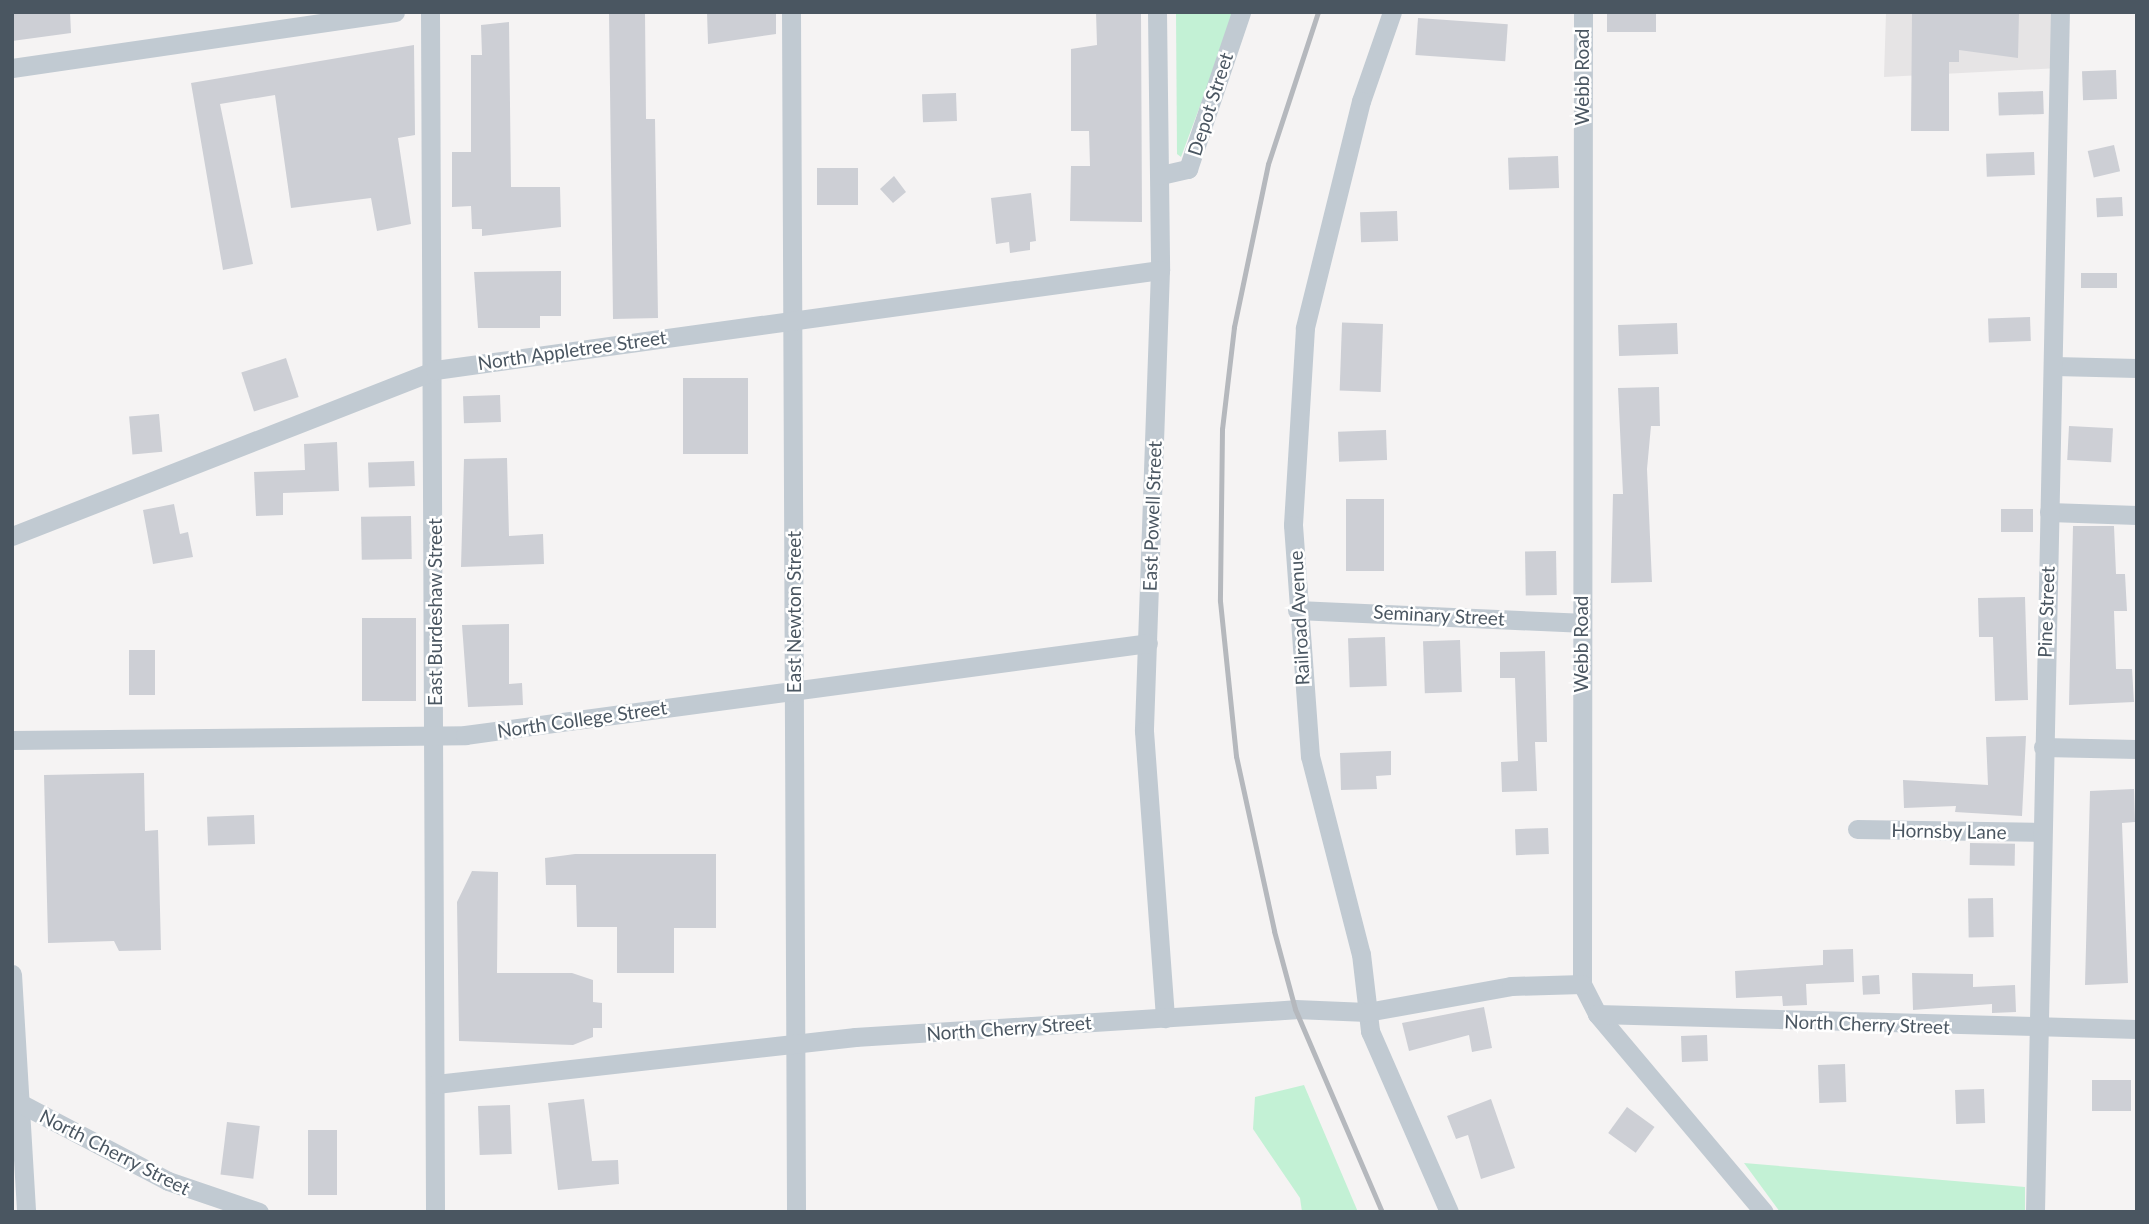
<!DOCTYPE html>
<style>
body{margin:0}
#map{position:relative;width:2149px;height:1224px;overflow:hidden;background:#f5f3f3;font-family:Lato,sans-serif}
div>[style]{position:absolute}
.education>*{inset:0;background:#e6e4e5}
.green>*{inset:0;background:#c3f1d5}
.building>*{inset:0;background:#cdcfd5;transform-origin:0 0}
.minor>*{height:19px;margin:-9.5px;padding:0 9.5px;transform-origin:9.5px;border-radius:9.5px;background:#c1cad2}
.rail>*{height:5px;margin:-2.5px;padding:0 2.5px;transform-origin:2.5px;border-radius:2.5px;background:#b5b8bd}
span{translate:-50% -50%;white-space:nowrap;text-align:center;line-height:1.15;-webkit-text-stroke:5px #fff;paint-order:stroke}
.street-label{font-size:19px;color:#4a5661}
.frame{position:absolute;inset:0;border:14px solid #4a5661;pointer-events:none}
</style>
<div id="map">
<div class="education">
<div style="clip-path:polygon(1886px 12px,2060px 12px,2059px 68px,1884px 77px)"></div>
</div>
<div class="green">
<div style="clip-path:polygon(1176px 12px,1235px 12px,1181px 157px,1177px 154px)"></div>
<div style="clip-path:polygon(1304px 1085px,1358px 1212px,1302px 1212px,1300px 1198px,1253px 1129px,1255px 1097px)"></div>
<div style="clip-path:polygon(1744px 1163px,2025px 1187px,2025px 1212px,1780px 1212px)"></div>
</div>
<div class="building">
<div style="clip-path:polygon(12px 12px,70px 12px,71px 33px,12px 41px)"></div>
<div style="clip-path:polygon(609px 12px,645px 12px,646px 119px,655px 119px,658px 318px,613px 319px)"></div>
<div style="clip-path:polygon(707px 12px,776px 12px,776px 34px,708px 44px)"></div>
<div style="clip-path:polygon(1096px 12px,1141px 12px,1142px 222px,1070px 221px,1071px 166px,1090px 166px,1089px 131px,1071px 131px,1071px 49px,1097px 45px)"></div>
<div style="left:1607px;top:12px;width:49px;height:20px"></div>
<div style="clip-path:polygon(1912px 12px,2019px 12px,2018px 58px,1959px 50px,1959px 62px,1949px 62px,1949px 131px,1911px 131px)"></div>
<div style="left:1418px;top:18px;width:90px;height:37px;rotate:4deg"></div>
<div style="clip-path:polygon(509px 22px,511px 187px,560px 187px,561px 227px,482px 236px,482px 229px,472px 229px,471px 206px,452px 207px,452px 152px,471px 152px,471px 55px,482px 55px,481px 25px)"></div>
<div style="clip-path:polygon(414px 45px,415px 135px,398px 138px,411px 224px,377px 231px,371px 198px,291px 208px,275px 95px,220px 104px,253px 264px,223px 270px,191px 83px)"></div>
<div style="left:2116px;top:70px;width:29px;height:34px;rotate:88deg"></div>
<div style="left:2043px;top:91px;width:23px;height:45px;rotate:88deg"></div>
<div style="left:956px;top:93px;width:28px;height:34px;rotate:88deg"></div>
<div style="left:2114px;top:145px;width:27px;height:27px;rotate:77deg"></div>
<div style="left:2034px;top:152px;width:23px;height:48px;rotate:88deg"></div>
<div style="left:1558px;top:156px;width:32px;height:50px;rotate:88deg"></div>
<div style="left:817px;top:168px;width:41px;height:37px"></div>
<div style="clip-path:polygon(894px 176px,906px 192px,893px 203px,880px 189px)"></div>
<div style="clip-path:polygon(1031px 193px,1036px 241px,1030px 242px,1030px 250px,1010px 253px,1009px 242px,996px 244px,991px 198px)"></div>
<div style="left:2122px;top:197px;width:19px;height:26px;rotate:87deg"></div>
<div style="left:1397px;top:211px;width:30px;height:37px;rotate:88deg"></div>
<div style="clip-path:polygon(561px 271px,561px 316px,540px 316px,540px 328px,478px 328px,474px 272px)"></div>
<div style="left:2117px;top:273px;width:15px;height:36px;rotate:90deg"></div>
<div style="left:2030px;top:317px;width:24px;height:42px;rotate:88deg"></div>
<div style="left:1677px;top:323px;width:31px;height:59px;rotate:88deg"></div>
<div style="left:1383px;top:324px;width:68px;height:41px;rotate:92deg"></div>
<div style="left:286px;top:358px;width:41px;height:47px;rotate:72deg"></div>
<div style="left:683px;top:378px;width:65px;height:76px"></div>
<div style="clip-path:polygon(1659px 387px,1660px 426px,1651px 426px,1647px 469px,1652px 582px,1611px 583px,1613px 494px,1623px 494px,1618px 388px)"></div>
<div style="left:500px;top:395px;width:27px;height:37px;rotate:88deg"></div>
<div style="left:159px;top:414px;width:38px;height:30px;rotate:85deg"></div>
<div style="left:2069px;top:426px;width:44px;height:34px;rotate:3deg"></div>
<div style="left:1386px;top:430px;width:30px;height:48px;rotate:88deg"></div>
<div style="clip-path:polygon(337px 442px,339px 491px,283px 493px,283px 515px,256px 516px,254px 472px,305px 470px,304px 444px)"></div>
<div style="clip-path:polygon(507px 458px,509px 536px,543px 534px,544px 564px,461px 567px,464px 459px)"></div>
<div style="left:414px;top:461px;width:25px;height:46px;rotate:88deg"></div>
<div style="left:1346px;top:499px;width:38px;height:72px"></div>
<div style="clip-path:polygon(174px 504px,180px 534px,188px 532px,193px 557px,153px 564px,143px 510px)"></div>
<div style="left:2033px;top:509px;width:23px;height:32px;rotate:90deg"></div>
<div style="left:411px;top:516px;width:43px;height:50px;rotate:89deg"></div>
<div style="clip-path:polygon(2073px 526px,2114px 526px,2116px 574px,2125px 574px,2127px 611px,2114px 611px,2116px 669px,2132px 669px,2134px 702px,2069px 705px)"></div>
<div style="left:1556px;top:551px;width:44px;height:31px;rotate:89deg"></div>
<div style="clip-path:polygon(2025px 597px,2028px 700px,1995px 701px,1993px 637px,1979px 637px,1978px 598px)"></div>
<div style="left:416px;top:618px;width:83px;height:54px;rotate:90deg"></div>
<div style="clip-path:polygon(509px 624px,509px 684px,522px 683px,523px 705px,468px 707px,462px 625px)"></div>
<div style="left:1385px;top:637px;width:49px;height:37px;rotate:88deg"></div>
<div style="left:1460px;top:640px;width:52px;height:37px;rotate:88deg"></div>
<div style="left:129px;top:650px;width:26px;height:45px"></div>
<div style="clip-path:polygon(1545px 651px,1547px 742px,1535px 742px,1537px 791px,1502px 792px,1501px 762px,1518px 761px,1515px 678px,1500px 678px,1500px 652px)"></div>
<div style="clip-path:polygon(2026px 736px,2022px 816px,1955px 812px,1956px 806px,1904px 808px,1903px 780px,1988px 785px,1986px 737px)"></div>
<div style="clip-path:polygon(1391px 751px,1391px 775px,1376px 776px,1377px 789px,1341px 790px,1340px 753px)"></div>
<div style="clip-path:polygon(144px 773px,145px 831px,158px 830px,161px 950px,119px 951px,114px 941px,48px 943px,44px 775px)"></div>
<div style="clip-path:polygon(2134px 789px,2135px 822px,2122px 823px,2128px 983px,2085px 985px,2090px 791px)"></div>
<div style="left:254px;top:815px;width:29px;height:47px;rotate:88deg"></div>
<div style="left:1548px;top:828px;width:26px;height:33px;rotate:88deg"></div>
<div style="left:1970px;top:843px;width:45px;height:22px;rotate:1deg"></div>
<div style="clip-path:polygon(575px 854px,716px 854px,716px 928px,674px 928px,674px 973px,617px 973px,617px 927px,577px 927px,576px 885px,546px 885px,545px 858px)"></div>
<div style="clip-path:polygon(472px 871px,498px 872px,497px 973px,572px 973px,593px 980px,593px 1002px,602px 1003px,602px 1028px,593px 1028px,593px 1037px,573px 1045px,459px 1041px,457px 902px)"></div>
<div style="left:1993px;top:898px;width:39px;height:25px;rotate:89deg"></div>
<div style="clip-path:polygon(1853px 949px,1854px 982px,1806px 984px,1807px 1005px,1783px 1006px,1782px 996px,1736px 998px,1735px 971px,1823px 965px,1823px 950px)"></div>
<div style="clip-path:polygon(1912px 973px,1973px 974px,1973px 987px,2015px 985px,2016px 1012px,1992px 1013px,1992px 1004px,1913px 1010px)"></div>
<div style="left:1879px;top:975px;width:19px;height:17px;rotate:87deg"></div>
<div style="clip-path:polygon(1484px 1007px,1492px 1048px,1472px 1052px,1469px 1035px,1409px 1051px,1402px 1023px)"></div>
<div style="left:1707px;top:1035px;width:26px;height:26px;rotate:88deg"></div>
<div style="left:1845px;top:1064px;width:38px;height:27px;rotate:88deg"></div>
<div style="left:2131px;top:1080px;width:31px;height:39px;rotate:90deg"></div>
<div style="left:1984px;top:1089px;width:34px;height:29px;rotate:88deg"></div>
<div style="clip-path:polygon(584px 1099px,592px 1161px,618px 1160px,619px 1184px,558px 1190px,548px 1103px)"></div>
<div style="clip-path:polygon(1491px 1099px,1515px 1168px,1481px 1179px,1468px 1135px,1456px 1139px,1447px 1116px)"></div>
<div style="left:510px;top:1105px;width:49px;height:32px;rotate:88deg"></div>
<div style="left:1627px;top:1107px;width:34px;height:32px;rotate:36deg"></div>
<div style="left:227px;top:1122px;width:33px;height:53px;rotate:7deg"></div>
<div style="left:308px;top:1130px;width:29px;height:65px"></div>
</div>
<div class="minor">
<div style="left:430px;top:12px;width:1200px;rotate:89.76deg"></div>
<div style="left:791px;top:12px;width:1200px;rotate:89.76deg"></div>
<div style="left:1157px;top:12px;width:258px;rotate:89.3deg"></div>
<div style="left:1160px;top:270px;width:461px;rotate:92deg"></div>
<div style="left:1144px;top:731px;width:288px;rotate:85.8deg"></div>
<div style="left:1392px;top:12px;width:94px;rotate:109.2deg"></div>
<div style="left:1361px;top:101px;width:234px;rotate:103.9deg"></div>
<div style="left:1305px;top:328px;width:197px;rotate:93.5deg"></div>
<div style="left:1293px;top:525px;width:232px;rotate:85.8deg"></div>
<div style="left:1310px;top:756px;width:204px;rotate:75.6deg"></div>
<div style="left:1361px;top:954px;width:78px;rotate:83.3deg"></div>
<div style="left:1370px;top:1031px;width:197px;rotate:66.4deg"></div>
<div style="left:1583px;top:12px;width:972px;rotate:90.06deg"></div>
<div style="left:1582px;top:984px;width:34px;rotate:63deg"></div>
<div style="left:1597px;top:1014px;width:259px;rotate:49.9deg"></div>
<div style="left:12px;top:68px;width:387px;rotate:-8.3deg"></div>
<div style="left:1161px;top:175px;width:28px;rotate:-13deg"></div>
<div style="left:1188px;top:169px;width:166px;rotate:-71.3deg"></div>
<div style="left:2054px;top:366px;width:83px;rotate:1.4deg"></div>
<div style="left:2049px;top:512px;width:88px;rotate:2deg"></div>
<div style="left:12px;top:536px;width:454px;rotate:-21.4deg"></div>
<div style="left:435px;top:370px;width:732px;rotate:-7.85deg"></div>
<div style="left:1297px;top:610px;width:283px;rotate:2.6deg"></div>
<div style="left:12px;top:740px;width:453px;rotate:-0.6deg"></div>
<div style="left:465px;top:735px;width:689px;rotate:-7.67deg"></div>
<div style="left:2043px;top:747px;width:94px;rotate:1.2deg"></div>
<div style="left:1857px;top:829px;width:184px;rotate:0.9deg"></div>
<div style="left:12px;top:974px;width:238px;rotate:86.6deg"></div>
<div style="left:1597px;top:1014px;width:540px;rotate:1.59deg"></div>
<div style="left:436px;top:1084px;width:422px;rotate:-6.4deg"></div>
<div style="left:855px;top:1037px;width:441px;rotate:-3.6deg"></div>
<div style="left:1295px;top:1009px;width:72px;rotate:2.4deg"></div>
<div style="left:1367px;top:1012px;width:146px;rotate:-10.2deg"></div>
<div style="left:1511px;top:986px;width:71px;rotate:-1.6deg"></div>
<div style="left:12px;top:1099px;width:176px;rotate:27.7deg"></div>
<div style="left:168px;top:1181px;width:96px;rotate:18.8deg"></div>
<div style="left:2035px;top:1212px;width:1200px;rotate:-88.81deg"></div>
</div>
<div class="rail">
<div style="left:1318px;top:12px;width:160px;rotate:108.2deg"></div>
<div style="left:1268px;top:164px;width:167px;rotate:101.8deg"></div>
<div style="left:1234px;top:327px;width:103px;rotate:96.7deg"></div>
<div style="left:1222px;top:429px;width:172px;rotate:90.7deg"></div>
<div style="left:1220px;top:601px;width:156px;rotate:84.1deg"></div>
<div style="left:1236px;top:756px;width:179px;rotate:77.7deg"></div>
<div style="left:1274px;top:931px;width:81px;rotate:74.9deg"></div>
<div style="left:1295px;top:1009px;width:221px;rotate:66.8deg"></div>
</div>
<div class="street-label">
<span style="left:1582px;top:77px;rotate:-90deg">Webb Road</span>
<span style="left:1210px;top:104px;rotate:-72deg">Depot Street</span>
<span style="left:572px;top:350px;rotate:-8deg">North Appletree Street</span>
<span style="left:1152px;top:516px;rotate:-88deg">East Powell Street</span>
<span style="left:435px;top:612px;rotate:-90deg">East Burdeshaw Street</span>
<span style="left:794px;top:612px;rotate:-90deg">East Newton Street</span>
<span style="left:2046px;top:612px;rotate:-88deg">Pine Street</span>
<span style="left:1439px;top:615px;rotate:3deg">Seminary Street</span>
<span style="left:1299px;top:618px;rotate:-93deg">Railroad Avenue</span>
<span style="left:1581px;top:644px;rotate:-90deg">Webb Road</span>
<span style="left:582px;top:719px;rotate:-8deg">North College Street</span>
<span style="left:1949px;top:831px;rotate:1deg">Hornsby Lane</span>
<span style="left:1867px;top:1024px;rotate:2deg">North Cherry Street</span>
<span style="left:1009px;top:1028px;rotate:-4deg">North Cherry Street</span>
<span style="left:115px;top:1152px;rotate:27deg">North Cherry Street</span>
</div>
<div class="frame"></div>
</div>
